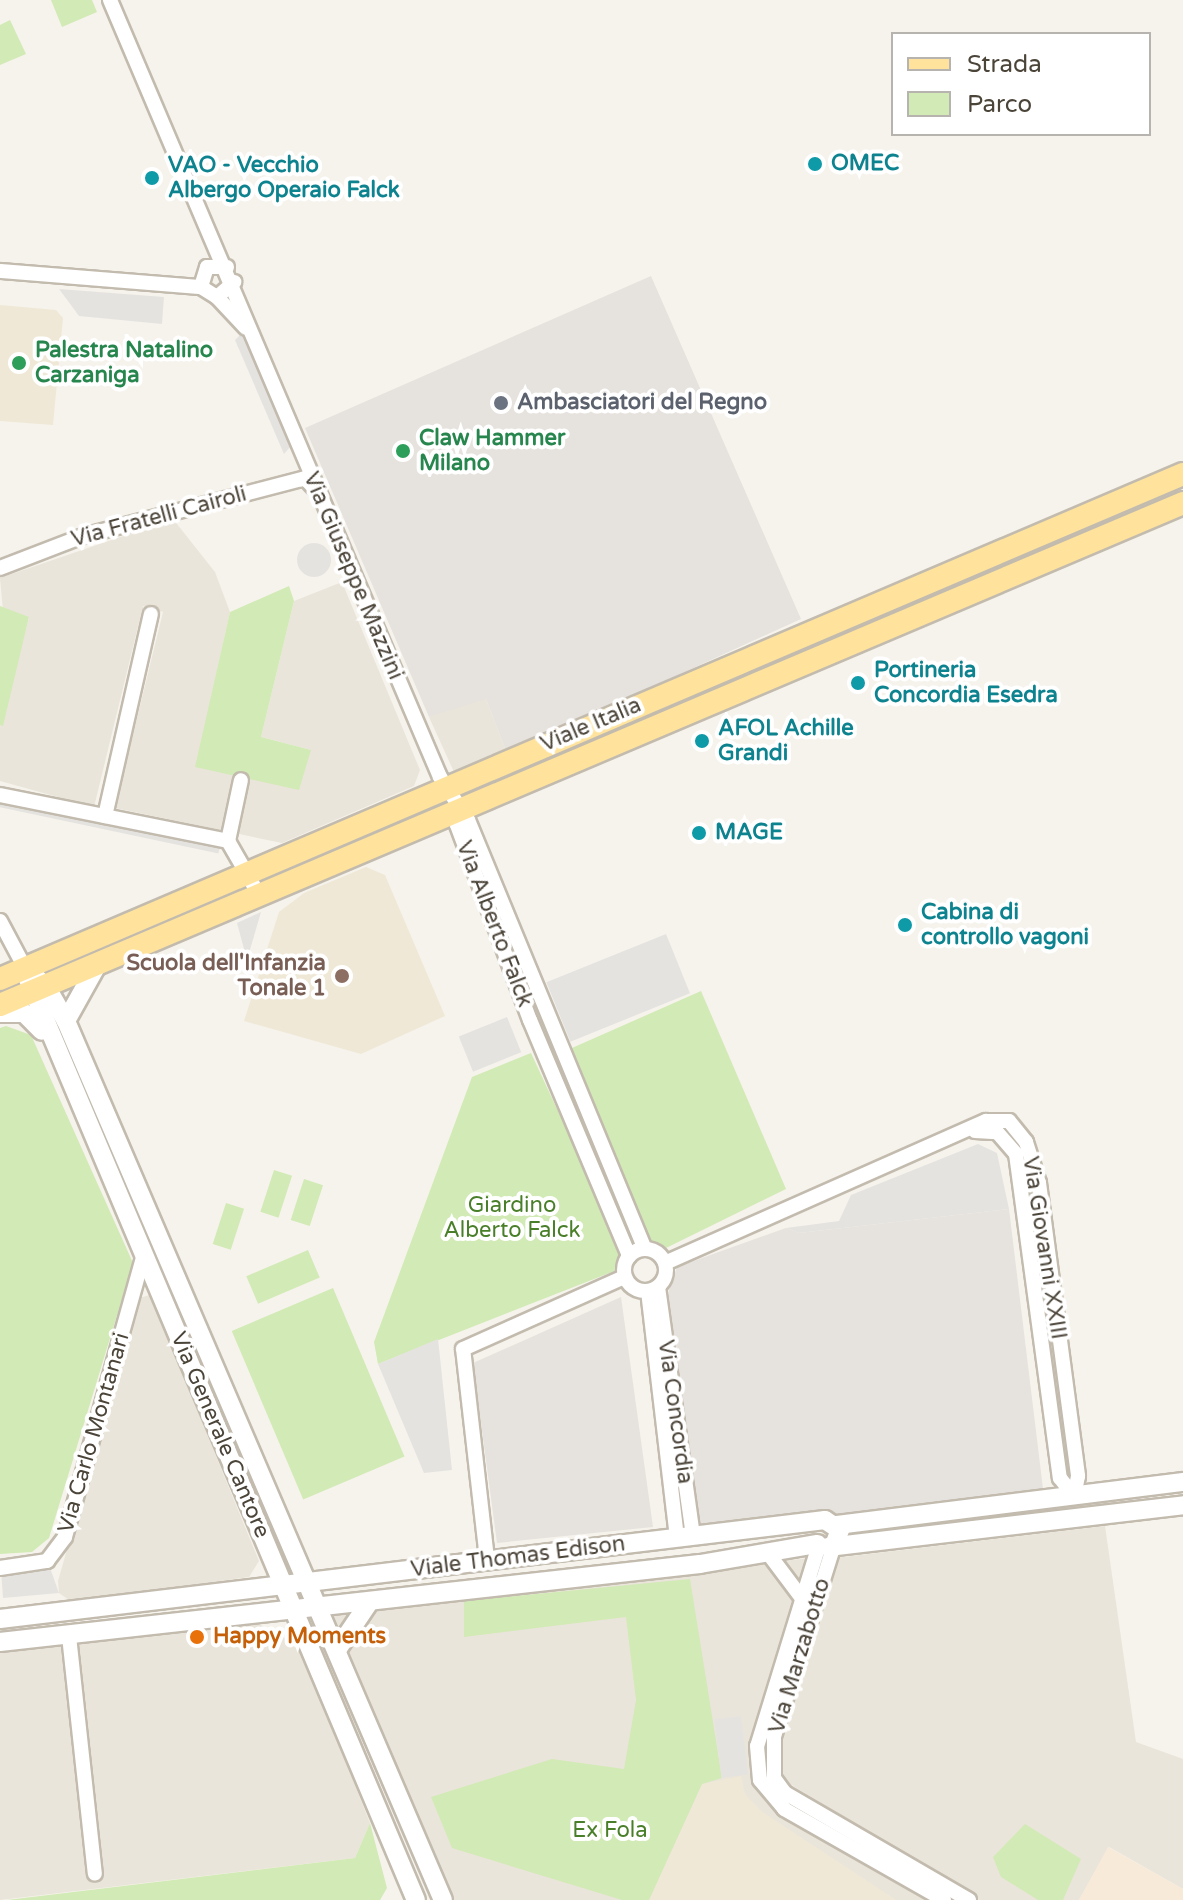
<!DOCTYPE html>
<style>
body{margin:0}
#map{position:relative;width:1183px;height:1900px;overflow:hidden;background:#f6f3ec;font-family:"Varela Round",sans-serif}
div>[style]{position:absolute}
.residential>*{inset:0;background:#eae5da}
.commercial>*{inset:0;background:#f7ead8}
.industrial>*{inset:0;background:#e6e2dd}
.education>*{inset:0;background:#efe8d6}
.green>*{inset:0;background:#d2eab5;transform-origin:0 0}
.parking>*{inset:0;background:#e5e3e0;transform-origin:0 0}
.round{border-radius:50%}
.roads{filter:drop-shadow(2px 0 #c2bbae) drop-shadow(-2px 0 #c2bbae) drop-shadow(0 2px #c2bbae) drop-shadow(0 -2px #c2bbae)}
.minor>*{height:14px;margin:-7px;padding:0 7px;transform-origin:7px;border-radius:7px;background:#fff}
.minor>.ring{margin:-7px;padding:0;box-sizing:content-box;background:none;border:14px solid #fff;border-radius:50%}
.tertiary>*{height:18px;margin:-9px;padding:0 9px;transform-origin:9px;border-radius:9px;background:#fff}
.primary>*{height:22px;margin:-11px;padding:0 11px;transform-origin:11px;border-radius:11px;background:#ffe39c}
.dots>*{width:22px;height:22px;translate:-50% -50%;box-sizing:border-box;border:4px solid #fff;border-radius:50%}
span{translate:-50% -50%;white-space:nowrap;text-align:center;line-height:1.15;-webkit-text-stroke:8px #fff;paint-order:stroke}
.culture-label{font-size:22px;color:#0d838f;font-weight:700}
.left{translate:0 -50%;text-align:left}
.leisure-label{font-size:22px;color:#27864d;font-weight:700}
.worship-label{font-size:22px;color:#5b616d;font-weight:700}
.street-label{font-size:22px;color:#4b4439}
.education-label{font-size:22px;color:#785e54;font-weight:700}
.right{translate:-100% -50%;text-align:right}
.park-label{font-size:22px;color:#4a7f2a}
.food-label{font-size:22px;color:#c56008;font-weight:700}
.legend{position:absolute;left:891px;top:32px;width:260px;height:104px;box-sizing:border-box;background:#fff;border:2px solid #b7b4b0;margin:0;padding:10px 14px;list-style:none;font-size:24px;color:#4b4439}
.legend li{display:flex;align-items:center;gap:16px;height:40px}
.legend b{width:40px;border:2px solid #b7b4b0}
</style>
<div id="map">
<div class="residential">
<div style="clip-path:polygon(173px 519px,215px 572px,230px 612px,196px 767px,311px 750px,261px 737px,294px 601px,342px 582px,420px 770px,414px 786px,282px 843px,115px 808px,163px 612px,143px 606px,94px 807px,0 781px,0 725px,29px 618px,3px 611px,0 578px)"></div>
<div style="clip-path:polygon(478px 696px,486px 699px,507px 753px,454px 772px,429px 717px)"></div>
<div style="clip-path:polygon(150px 1295px,259px 1561px,249px 1577px,72px 1602px,59px 1593px,58px 1581px,139px 1298px)"></div>
<div style="clip-path:polygon(1105px 1526px,1136px 1742px,1183px 1759px,1183px 1889px,1109px 1847px,1079px 1900px,979px 1900px,777px 1776px,778px 1737px,835px 1558px)"></div>
<div style="clip-path:polygon(810px 1558px,762px 1721px,762px 1791px,938px 1900px,448px 1900px,324px 1610px)"></div>
<div style="clip-path:polygon(255px 1622px,300px 1646px,370px 1823px,355px 1858px,0 1900px,0 1650px)"></div>
</div>
<div class="commercial">
<div style="clip-path:polygon(1108px 1847px,1183px 1889px,1183px 1900px,1079px 1900px)"></div>
</div>
<div class="industrial">
<div style="clip-path:polygon(651px 276px,801px 619px,507px 753px,486px 699px,429px 717px,305px 428px)"></div>
<div style="clip-path:polygon(1009px 1209px,1044px 1497px,692px 1526px,668px 1293px,677px 1267px,786px 1228px,799px 1233px)"></div>
<div style="clip-path:polygon(621px 1297px,653px 1527px,497px 1543px,473px 1363px)"></div>
</div>
<div class="education">
<div style="clip-path:polygon(0 305px,56px 310px,63px 318px,53px 425px,0 421px)"></div>
<div style="clip-path:polygon(366px 867px,385px 875px,445px 1016px,361px 1054px,244px 1021px,279px 912px,304px 893px)"></div>
<div style="clip-path:polygon(741px 1776px,745px 1794px,761px 1811px,896px 1900px,649px 1900px,702px 1784px)"></div>
</div>
<div class="green">
<div style="clip-path:polygon(51px 0,92px 0,97px 12px,62px 27px)"></div>
<div style="clip-path:polygon(10px 20px,26px 54px,0 65px,0 25px)"></div>
<div style="clip-path:polygon(289px 586px,294px 601px,261px 737px,311px 750px,299px 790px,195px 767px,230px 612px)"></div>
<div style="clip-path:polygon(0 606px,29px 617px,3px 726px,0 725px)"></div>
<div style="clip-path:polygon(701px 991px,786px 1189px,664px 1249px,651px 1242px,572px 1048px)"></div>
<div style="clip-path:polygon(6px 1026px,31px 1035px,133px 1263px,49px 1538px,32px 1552px,0 1554px,0 1028px)"></div>
<div style="clip-path:polygon(531px 1053px,623px 1251px,617px 1270px,378px 1364px,374px 1342px,472px 1077px)"></div>
<div style="left:274px;top:1170px;width:19px;height:44px;rotate:18deg"></div>
<div style="left:304px;top:1179px;width:20px;height:43px;rotate:18deg"></div>
<div style="left:226px;top:1203px;width:19px;height:43px;rotate:18deg"></div>
<div style="left:308px;top:1250px;width:30px;height:67px;rotate:67deg"></div>
<div style="left:333px;top:1288px;width:183px;height:110px;rotate:67deg"></div>
<div style="clip-path:polygon(690px 1579px,722px 1778px,702px 1784px,649px 1900px,622px 1900px,452px 1848px,431px 1797px,552px 1759px,624px 1769px,636px 1700px,626px 1617px,464px 1637px,464px 1601px)"></div>
<div style="clip-path:polygon(370px 1823px,387px 1888px,380px 1900px,7px 1900px,355px 1858px)"></div>
<div style="clip-path:polygon(1025px 1824px,1081px 1859px,1063px 1900px,1038px 1900px,1001px 1877px,993px 1857px)"></div>
</div>
<div class="parking">
<div style="clip-path:polygon(59px 289px,164px 297px,162px 324px,79px 316px)"></div>
<div style="clip-path:polygon(244px 331px,291px 446px,284px 454px,235px 340px)"></div>
<div class="round" style="left:297px;top:543px;width:34px;height:34px"></div>
<div style="left:0;top:799px;width:225px;height:8px;rotate:12deg"></div>
<div style="clip-path:polygon(261px 912px,247px 960px,237px 923px)"></div>
<div style="left:666px;top:934px;width:64px;height:129px;rotate:68deg"></div>
<div style="left:507px;top:1017px;width:38px;height:52px;rotate:68deg"></div>
<div style="clip-path:polygon(978px 1144px,997px 1153px,1009px 1209px,799px 1233px,786px 1228px,839px 1221px,851px 1195px)"></div>
<div style="clip-path:polygon(438px 1339px,452px 1470px,424px 1473px,378px 1364px)"></div>
<div style="clip-path:polygon(50px 1568px,59px 1593px,3px 1598px,1px 1570px)"></div>
<div style="left:741px;top:1716px;width:59px;height:27px;rotate:83deg"></div>
</div>
<div class="roads">
<div class="minor">
<div style="left:110px;top:0;width:844px;rotate:66.99deg"></div>
<div style="left:440px;top:777px;width:51px;rotate:56.9deg"></div>
<div style="left:468px;top:820px;width:464px;rotate:67.6deg"></div>
<div style="left:227px;top:267px;width:20px;rotate:180deg"></div>
<div style="left:207px;top:267px;width:21px;rotate:107deg"></div>
<div style="left:201px;top:287px;width:19px;rotate:32deg"></div>
<div style="left:217px;top:297px;width:23px;rotate:-41deg"></div>
<div style="left:0;top:271px;width:202px;rotate:4.6deg"></div>
<div style="left:217px;top:297px;width:42px;rotate:46.9deg"></div>
<div style="left:0;top:568px;width:89px;rotate:-21.1deg"></div>
<div style="left:83px;top:536px;width:229px;rotate:-14.6deg"></div>
<div style="left:305px;top:478px;width:12px;rotate:48deg"></div>
<div style="left:0;top:795px;width:233px;rotate:11.4deg"></div>
<div style="left:228px;top:841px;width:62px;rotate:60.1deg"></div>
<div style="left:459px;top:811px;width:14px;rotate:98deg"></div>
<div style="left:457px;top:825px;width:208px;rotate:69.5deg"></div>
<div style="left:530px;top:1020px;width:256px;rotate:67.2deg"></div>
<div style="left:105px;top:816px;width:207px;rotate:-77.2deg"></div>
<div style="left:228px;top:841px;width:62px;rotate:-78deg"></div>
<div style="left:0;top:921px;width:53px;rotate:62deg"></div>
<div style="left:975px;top:1131px;width:22px;rotate:3deg"></div>
<div style="left:997px;top:1132px;width:29px;rotate:49deg"></div>
<div style="left:1016px;top:1154px;width:327px;rotate:82.3deg"></div>
<div style="left:1060px;top:1478px;width:23px;rotate:52deg"></div>
<div class="ring" style="left:624px;top:1249px;width:28px;height:28px"></div>
<div style="left:665px;top:1263px;width:351px;rotate:-23.9deg"></div>
<div style="left:986px;top:1121px;width:23px"></div>
<div style="left:1009px;top:1121px;width:27px;rotate:51deg"></div>
<div style="left:1026px;top:1142px;width:43px;rotate:72.4deg"></div>
<div style="left:1039px;top:1183px;width:296px;rotate:82.4deg"></div>
<div style="left:1078px;top:1476px;width:20px;rotate:101deg"></div>
<div style="left:658px;top:1287px;width:252px;rotate:82deg"></div>
<div style="left:648px;top:1291px;width:249px;rotate:83.3deg"></div>
<div style="left:819px;top:1545px;width:210px;rotate:107.1deg"></div>
<div style="left:757px;top:1746px;width:34px;rotate:85deg"></div>
<div style="left:760px;top:1780px;width:38px;rotate:50deg"></div>
<div style="left:784px;top:1809px;width:184px;rotate:29.6deg"></div>
<div style="left:834px;top:1545px;width:201px;rotate:107.4deg"></div>
<div style="left:774px;top:1737px;width:41px;rotate:90deg"></div>
<div style="left:774px;top:1778px;width:19px;rotate:54deg"></div>
<div style="left:785px;top:1793px;width:213px;rotate:30.2deg"></div>
<div style="left:768px;top:1553px;width:60px;rotate:53.1deg"></div>
<div style="left:487px;top:1559px;width:211px;rotate:-96.5deg"></div>
<div style="left:463px;top:1349px;width:176px;rotate:-24.1deg"></div>
<div style="left:0;top:1568px;width:48px;rotate:-8.5deg"></div>
<div style="left:47px;top:1561px;width:30px;rotate:-53deg"></div>
<div style="left:65px;top:1537px;width:294px;rotate:-74.4deg"></div>
<div style="left:69px;top:1636px;width:239px;rotate:83.8deg"></div>
</div>
<div class="tertiary">
<div style="left:25px;top:968px;width:28px;rotate:41deg"></div>
<div style="left:46px;top:986px;width:40px;rotate:60.3deg"></div>
<div style="left:66px;top:1021px;width:956px;rotate:66.79deg"></div>
<div style="left:28px;top:979px;width:999px;rotate:67.16deg"></div>
<div style="left:0;top:1013px;width:24px"></div>
<div style="left:24px;top:1013px;width:25px;rotate:45deg"></div>
<div style="left:66px;top:1021px;width:64px;rotate:-61deg"></div>
<div style="left:837px;top:1525px;width:349px;rotate:-7.1deg"></div>
<div style="left:828px;top:1547px;width:357px;rotate:-6.7deg"></div>
<div style="left:0;top:1619px;width:831px;rotate:-6.84deg"></div>
<div style="left:825px;top:1520px;width:18px;rotate:34deg"></div>
<div style="left:840px;top:1530px;width:16px;rotate:112deg"></div>
<div style="left:0;top:1642px;width:704px;rotate:-6.36deg"></div>
<div style="left:700px;top:1564px;width:119px;rotate:-9.7deg"></div>
<div style="left:337px;top:1650px;width:59px;rotate:-56deg"></div>
</div>
<div class="primary">
<div style="left:0;top:979px;width:1286px;rotate:-23.12deg"></div>
<div style="left:0;top:1005px;width:1285px;rotate:-22.99deg"></div>
</div>
</div>
<div class="dots">
<div style="left:815px;top:164px;background:#0f9aa8"></div>
<div style="left:152px;top:178px;background:#0f9aa8"></div>
<div style="left:19px;top:363px;background:#2e9e5b"></div>
<div style="left:501px;top:403px;background:#6b7280"></div>
<div style="left:403px;top:451px;background:#2e9e5b"></div>
<div style="left:858px;top:683px;background:#0f9aa8"></div>
<div style="left:702px;top:741px;background:#0f9aa8"></div>
<div style="left:699px;top:833px;background:#0f9aa8"></div>
<div style="left:905px;top:925px;background:#0f9aa8"></div>
<div style="left:342px;top:976px;background:#8d6e63"></div>
<div style="left:197px;top:1637px;background:#e8710a"></div>
</div>
<div class="culture-label">
<span class="left" style="left:831px;top:164px">OMEC</span>
<span class="left" style="left:168px;top:178px">VAO - Vecchio<br>Albergo Operaio Falck</span>
<span class="left" style="left:874px;top:683px">Portineria<br>Concordia Esedra</span>
<span class="left" style="left:718px;top:741px">AFOL Achille<br>Grandi</span>
<span class="left" style="left:715px;top:833px">MAGE</span>
<span class="left" style="left:921px;top:925px">Cabina di<br>controllo vagoni</span>
</div>
<div class="leisure-label">
<span class="left" style="left:35px;top:363px">Palestra Natalino<br>Carzaniga</span>
<span class="left" style="left:419px;top:451px">Claw Hammer<br>Milano</span>
</div>
<div class="worship-label">
<span class="left" style="left:517px;top:403px">Ambasciatori del Regno</span>
</div>
<div class="street-label">
<span style="left:159px;top:517px;rotate:-15deg">Via Fratelli Cairoli</span>
<span style="left:353px;top:576px;rotate:67deg">Via Giuseppe Mazzini</span>
<span style="left:591px;top:725px;rotate:-23deg">Viale Italia</span>
<span style="left:494px;top:924px;rotate:69deg">Via Alberto Falck</span>
<span style="left:1044px;top:1248px;rotate:81deg">Via Giovanni XXIII</span>
<span style="left:675px;top:1412px;rotate:82deg">Via Concordia</span>
<span style="left:94px;top:1433px;rotate:-74deg">Via Carlo Montanari</span>
<span style="left:220px;top:1435px;rotate:67deg">Via Generale Cantore</span>
<span style="left:518px;top:1557px;rotate:-7deg">Viale Thomas Edison</span>
<span style="left:800px;top:1656px;rotate:-73deg">Via Marzabotto</span>
</div>
<div class="education-label">
<span class="right" style="left:326px;top:976px">Scuola dell'Infanzia<br>Tonale 1</span>
</div>
<div class="park-label">
<span style="left:512px;top:1218px">Giardino<br>Alberto Falck</span>
<span style="left:610px;top:1831px">Ex Fola</span>
</div>
<div class="food-label">
<span class="left" style="left:213px;top:1637px">Happy Moments</span>
</div>
<ul class="legend">
<li><b style="height:10px;background:#ffe39c"></b>Strada</li>
<li><b style="height:22px;background:#d2eab5"></b>Parco</li>
</ul>
</div>
